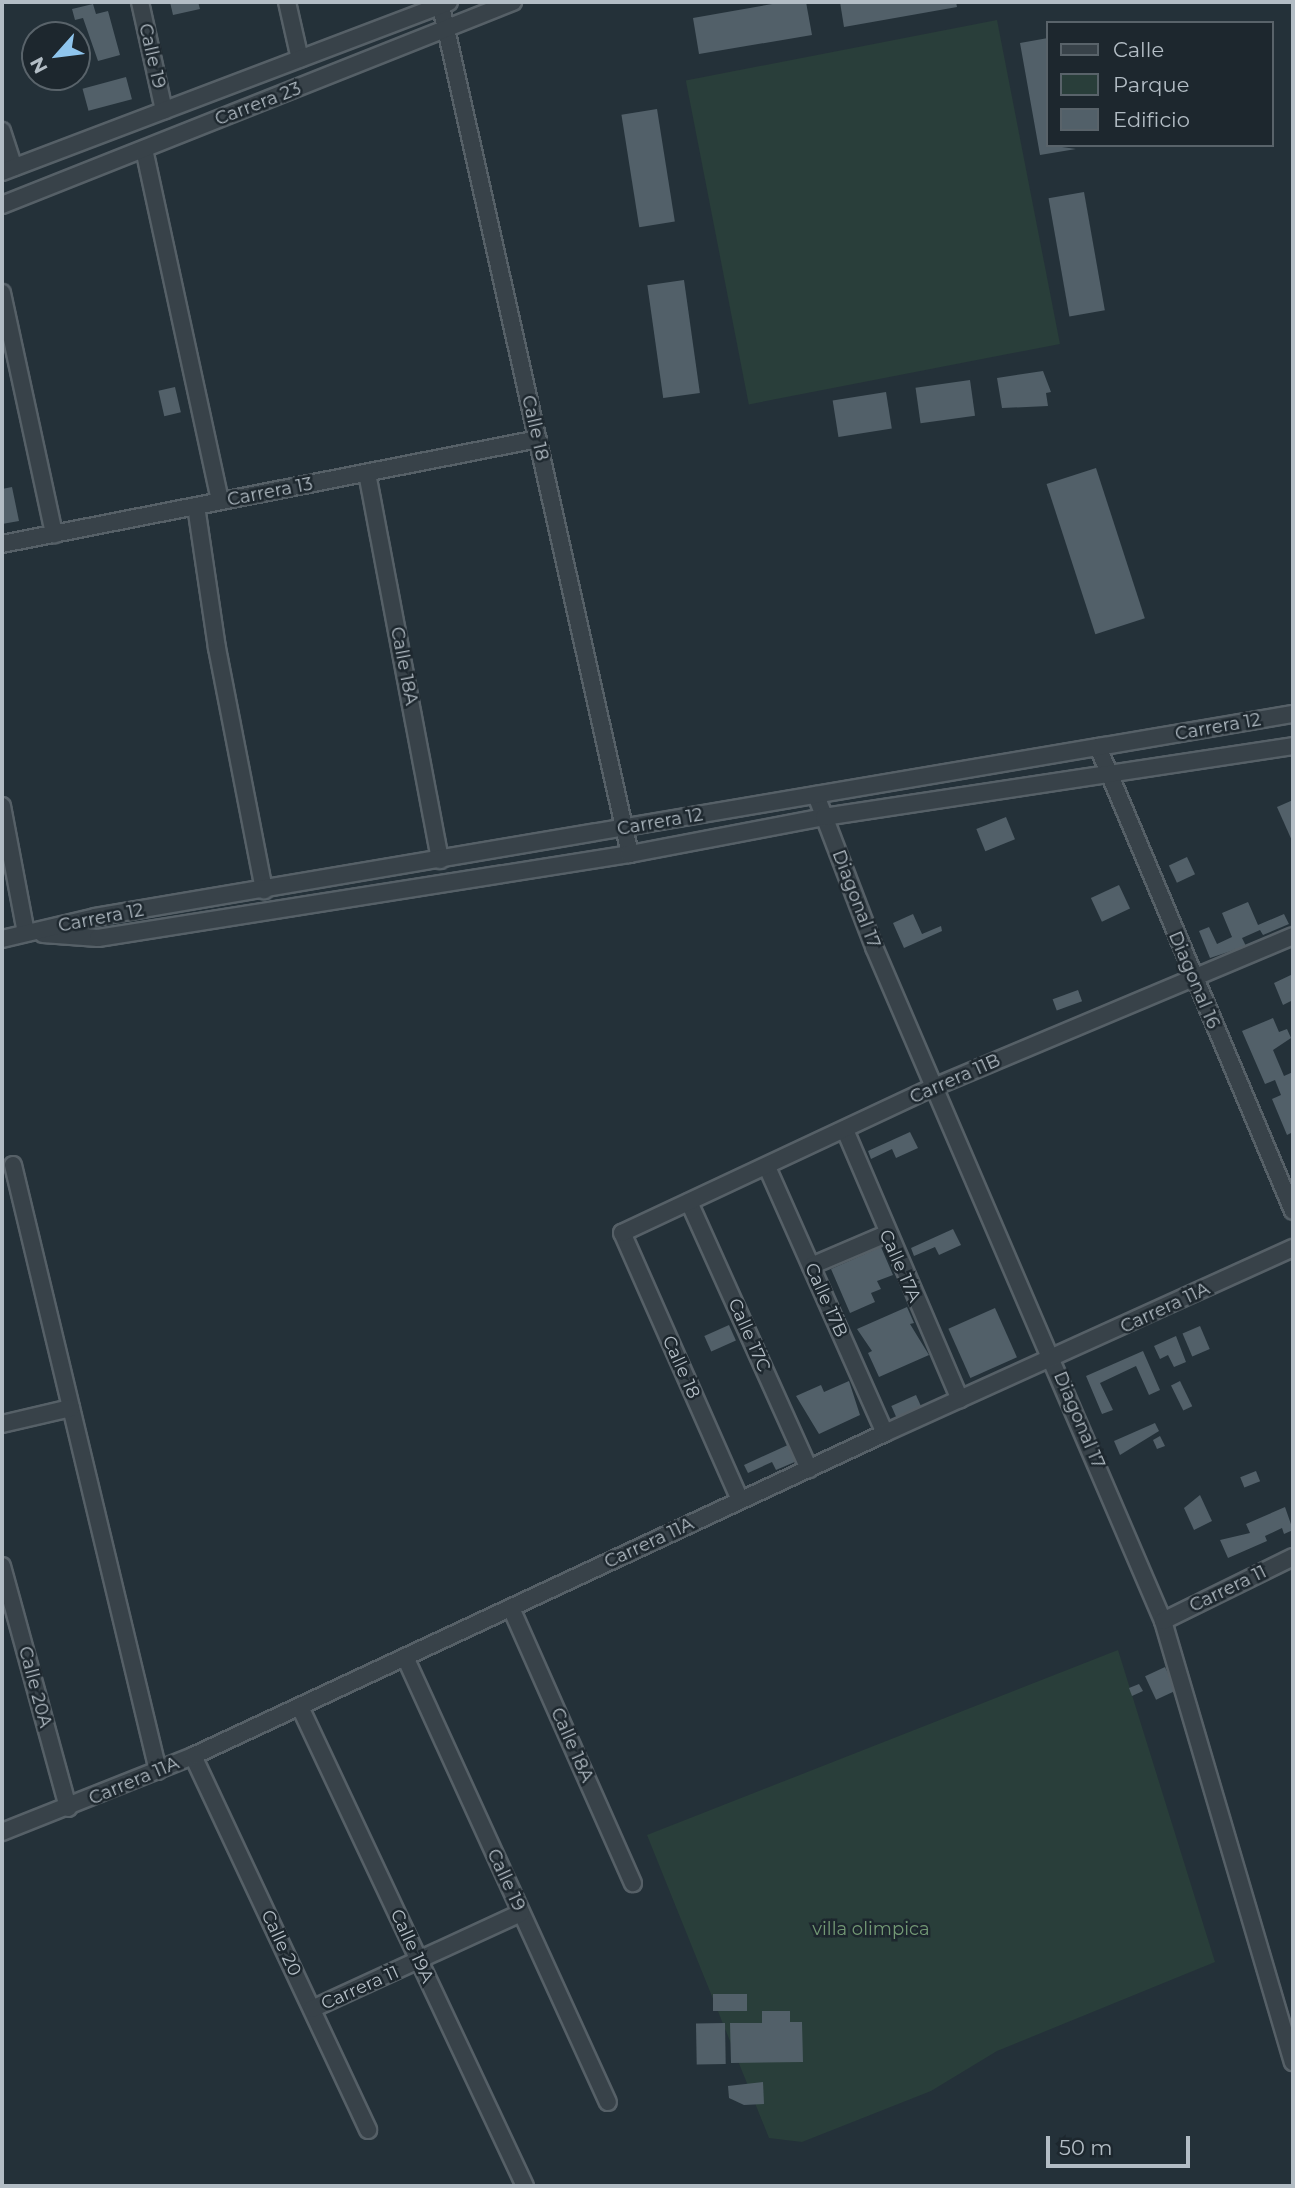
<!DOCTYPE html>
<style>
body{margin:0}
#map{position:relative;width:1295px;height:2188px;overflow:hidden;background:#243139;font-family:Montserrat,sans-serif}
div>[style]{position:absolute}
.green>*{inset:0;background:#293e3a;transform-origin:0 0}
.building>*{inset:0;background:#526069;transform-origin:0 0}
.roads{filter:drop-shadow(2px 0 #566067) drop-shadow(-2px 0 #566067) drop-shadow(0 2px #566067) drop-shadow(0 -2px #566067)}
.minor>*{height:16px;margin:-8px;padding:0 8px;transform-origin:8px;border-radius:8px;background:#384249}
span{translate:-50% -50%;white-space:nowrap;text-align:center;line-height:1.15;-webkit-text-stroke:5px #1d272e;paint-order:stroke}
.street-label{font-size:18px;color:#b3bdc5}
.park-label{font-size:18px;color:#739975}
.frame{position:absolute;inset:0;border:4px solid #b3bdc5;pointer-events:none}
.legend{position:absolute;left:1046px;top:21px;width:228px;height:126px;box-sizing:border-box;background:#1d272e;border:2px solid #59636a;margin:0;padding:9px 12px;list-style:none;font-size:21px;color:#b3bdc5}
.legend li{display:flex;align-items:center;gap:14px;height:35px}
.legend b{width:35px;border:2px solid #59636a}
.north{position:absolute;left:21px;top:21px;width:70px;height:70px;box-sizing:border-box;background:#1d272e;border:2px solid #59636a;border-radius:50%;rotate:242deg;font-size:19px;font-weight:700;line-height:28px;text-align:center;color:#b3bdc5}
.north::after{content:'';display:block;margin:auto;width:24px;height:32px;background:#8fc5ed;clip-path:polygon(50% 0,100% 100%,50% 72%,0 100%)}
.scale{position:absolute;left:1046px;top:2136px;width:144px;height:32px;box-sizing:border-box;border:4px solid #b3bdc5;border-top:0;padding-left:9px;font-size:21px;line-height:24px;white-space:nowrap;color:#b3bdc5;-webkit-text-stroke:5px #1d272e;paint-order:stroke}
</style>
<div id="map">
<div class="green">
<div style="left:997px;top:20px;width:330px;height:317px;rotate:79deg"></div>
<div style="clip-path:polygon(1118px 1650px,1215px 1962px,997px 2051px,931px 2091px,802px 2142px,769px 2138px,647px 1835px)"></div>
</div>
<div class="building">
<div style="clip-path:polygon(170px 2px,198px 2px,200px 9px,173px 15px)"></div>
<div style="clip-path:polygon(784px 2px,806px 2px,812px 35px,699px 54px,693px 18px)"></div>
<div style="clip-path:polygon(840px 2px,956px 2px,957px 7px,844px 27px)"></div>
<div style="clip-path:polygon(93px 4px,96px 14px,108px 11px,120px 55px,98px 61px,83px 18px,75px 20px,72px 9px)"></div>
<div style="clip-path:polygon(1048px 38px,1048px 145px,1076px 149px,1040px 155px,1020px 43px)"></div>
<div style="left:126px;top:77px;width:23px;height:45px;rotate:75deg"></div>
<div style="left:657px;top:109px;width:114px;height:36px;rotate:81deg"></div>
<div style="left:1084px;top:192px;width:120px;height:36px;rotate:80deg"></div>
<div style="left:684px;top:280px;width:114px;height:37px;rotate:82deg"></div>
<div style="clip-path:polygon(1043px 371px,1051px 392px,1046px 393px,1048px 406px,1002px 408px,997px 378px)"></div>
<div style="left:970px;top:380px;width:36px;height:55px;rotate:82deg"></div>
<div style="left:175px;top:387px;width:26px;height:17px;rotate:77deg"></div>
<div style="left:886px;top:392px;width:37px;height:54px;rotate:81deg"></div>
<div style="left:1096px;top:468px;width:158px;height:52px;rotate:72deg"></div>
<div style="clip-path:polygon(12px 487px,19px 521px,2px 524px,2px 489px)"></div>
<div style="clip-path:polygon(1293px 800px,1293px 843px,1277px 807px)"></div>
<div style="left:1006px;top:817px;width:24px;height:32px;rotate:68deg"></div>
<div style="left:1187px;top:857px;width:19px;height:20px;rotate:65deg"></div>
<div style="left:1119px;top:885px;width:26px;height:31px;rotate:65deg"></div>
<div style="clip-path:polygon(1248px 902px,1258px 925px,1284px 914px,1289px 924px,1263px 935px,1260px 930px,1242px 938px,1246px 946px,1210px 958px,1199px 931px,1209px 927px,1217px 944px,1232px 937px,1222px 913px)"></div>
<div style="clip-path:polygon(913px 914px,922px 934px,941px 926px,942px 931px,904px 948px,893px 923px)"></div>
<div style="clip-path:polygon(1293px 974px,1293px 1007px,1291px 1001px,1283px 1005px,1274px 983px)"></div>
<div style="left:1078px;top:990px;width:12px;height:27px;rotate:70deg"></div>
<div style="clip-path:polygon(1273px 1018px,1279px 1032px,1287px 1029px,1291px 1038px,1273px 1050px,1284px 1076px,1293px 1072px,1293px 1132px,1287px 1135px,1272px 1099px,1281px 1095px,1275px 1080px,1265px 1084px,1242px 1031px)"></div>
<div style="clip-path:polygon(910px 1132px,918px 1148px,896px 1158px,892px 1149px,871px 1159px,868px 1151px)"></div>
<div style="clip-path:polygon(953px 1229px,961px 1245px,939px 1255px,935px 1247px,914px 1256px,911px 1248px)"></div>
<div style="clip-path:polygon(881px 1247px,893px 1275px,877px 1281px,881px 1289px,871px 1293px,875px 1302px,850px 1313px,831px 1269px)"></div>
<div style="clip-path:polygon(907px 1307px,914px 1323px,910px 1324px,929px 1355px,879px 1377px,868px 1353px,872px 1351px,857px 1329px)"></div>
<div style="left:995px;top:1308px;width:54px;height:51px;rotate:66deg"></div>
<div style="left:729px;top:1325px;width:17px;height:27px;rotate:66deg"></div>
<div style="left:1200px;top:1326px;width:25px;height:19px;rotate:67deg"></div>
<div style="clip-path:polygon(1176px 1336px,1186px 1362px,1174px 1367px,1168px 1355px,1160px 1359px,1154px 1346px)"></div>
<div style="clip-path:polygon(1143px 1351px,1160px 1390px,1149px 1395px,1136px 1366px,1100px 1383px,1113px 1410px,1102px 1414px,1086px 1376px)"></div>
<div style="clip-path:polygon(849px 1381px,860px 1415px,819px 1434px,796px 1396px,821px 1385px,824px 1392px)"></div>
<div style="left:1180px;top:1381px;width:28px;height:10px;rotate:64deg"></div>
<div style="left:916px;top:1395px;width:17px;height:27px;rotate:66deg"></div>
<div style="clip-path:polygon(1155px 1423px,1159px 1431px,1120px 1455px,1114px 1441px)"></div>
<div style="clip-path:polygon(1160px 1436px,1165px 1446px,1157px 1449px,1153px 1440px)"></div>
<div style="clip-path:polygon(790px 1444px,797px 1461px,776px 1470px,772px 1462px,748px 1473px,744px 1465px)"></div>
<div style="left:1256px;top:1471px;width:11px;height:17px;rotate:68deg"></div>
<div style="clip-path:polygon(1200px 1495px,1212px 1521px,1194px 1530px,1184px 1508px)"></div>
<div style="clip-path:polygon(1285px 1507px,1293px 1530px,1284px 1534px,1282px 1528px,1265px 1536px,1267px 1541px,1228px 1558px,1220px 1540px,1250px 1533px,1246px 1524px)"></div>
<div style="left:1165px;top:1667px;width:26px;height:22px;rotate:65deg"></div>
<div style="clip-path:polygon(1139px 1684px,1143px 1691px,1132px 1696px,1129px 1688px)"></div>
<div style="left:747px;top:1994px;width:17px;height:34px;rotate:90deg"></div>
<div style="clip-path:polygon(762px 2011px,790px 2011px,790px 2022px,802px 2022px,803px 2062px,731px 2063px,730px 2023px,762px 2023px)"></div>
<div style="left:725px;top:2023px;width:41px;height:29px;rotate:89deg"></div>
<div style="clip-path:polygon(763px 2082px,764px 2104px,744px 2105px,729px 2098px,728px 2086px)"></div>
</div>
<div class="roads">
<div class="minor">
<div style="left:140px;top:2px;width:111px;rotate:77.5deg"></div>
<div style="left:287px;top:2px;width:58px;rotate:77.2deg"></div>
<div style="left:440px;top:2px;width:873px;rotate:77.43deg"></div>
<div style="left:2px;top:131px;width:38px;rotate:72deg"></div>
<div style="left:144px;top:149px;width:360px;rotate:77.8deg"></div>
<div style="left:2px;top:172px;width:478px;rotate:-20.8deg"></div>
<div style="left:2px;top:205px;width:550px;rotate:-21.67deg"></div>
<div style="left:2px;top:293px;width:247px;rotate:77.8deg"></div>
<div style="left:367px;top:473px;width:394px;rotate:79.3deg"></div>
<div style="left:196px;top:506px;width:144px;rotate:81.6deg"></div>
<div style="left:217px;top:648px;width:247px;rotate:79deg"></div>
<div style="left:2px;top:544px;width:546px;rotate:-11.08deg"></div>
<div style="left:1098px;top:747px;width:503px;rotate:67.2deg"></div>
<div style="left:816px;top:795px;width:163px;rotate:69.1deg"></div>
<div style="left:874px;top:947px;width:733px;rotate:66.79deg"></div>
<div style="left:1163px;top:1621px;width:460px;rotate:73.6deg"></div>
<div style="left:2px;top:806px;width:129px;rotate:79.3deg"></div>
<div style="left:43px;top:934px;width:55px;rotate:4.2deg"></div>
<div style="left:98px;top:938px;width:539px;rotate:-8.97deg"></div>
<div style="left:630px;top:854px;width:197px;rotate:-10.8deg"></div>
<div style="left:824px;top:817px;width:474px;rotate:-8.6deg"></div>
<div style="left:2px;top:939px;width:96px;rotate:-13.3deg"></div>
<div style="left:95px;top:917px;width:1215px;rotate:-9.62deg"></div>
<div style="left:845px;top:1130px;width:293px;rotate:66.9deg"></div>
<div style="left:13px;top:1165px;width:623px;rotate:76.54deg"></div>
<div style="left:767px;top:1167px;width:291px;rotate:66.1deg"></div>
<div style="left:689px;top:1202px;width:293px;rotate:65.8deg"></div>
<div style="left:811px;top:1266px;width:82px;rotate:-23.1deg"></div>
<div style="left:2px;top:1424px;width:71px;rotate:-13.1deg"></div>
<div style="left:740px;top:1500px;width:292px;rotate:-113.8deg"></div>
<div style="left:622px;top:1233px;width:344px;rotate:-25.1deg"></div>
<div style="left:934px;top:1087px;width:389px;rotate:-22.8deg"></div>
<div style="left:2px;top:1566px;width:251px;rotate:74.7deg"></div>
<div style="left:511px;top:1608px;width:301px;rotate:66.1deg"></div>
<div style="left:1163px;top:1621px;width:145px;rotate:-26.2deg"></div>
<div style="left:405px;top:1657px;width:489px;rotate:65.5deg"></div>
<div style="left:300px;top:1707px;width:529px;rotate:64.84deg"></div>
<div style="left:193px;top:1756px;width:413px;rotate:64.9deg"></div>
<div style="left:2px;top:1832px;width:206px;rotate:-21.7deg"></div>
<div style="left:193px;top:1756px;width:764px;rotate:-25.02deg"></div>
<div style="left:885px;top:1433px;width:448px;rotate:-24.4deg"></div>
<div style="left:312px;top:2009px;width:230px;rotate:-24.7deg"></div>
</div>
</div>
<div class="street-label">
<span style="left:152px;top:56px;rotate:77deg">Calle 19</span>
<span style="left:258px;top:104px;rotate:-21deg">Carrera 23</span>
<span style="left:535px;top:428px;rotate:77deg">Calle 18</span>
<span style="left:270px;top:492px;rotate:-11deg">Carrera 13</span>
<span style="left:404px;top:666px;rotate:79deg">Calle 18A</span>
<span style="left:1218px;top:727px;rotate:-10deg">Carrera 12</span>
<span style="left:660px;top:822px;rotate:-10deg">Carrera 12</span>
<span style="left:856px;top:899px;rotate:69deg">Diagonal 17</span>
<span style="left:101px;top:918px;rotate:-11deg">Carrera 12</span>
<span style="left:1194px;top:980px;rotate:67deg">Diagonal 16</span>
<span style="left:955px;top:1079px;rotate:-24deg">Carrera 11B</span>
<span style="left:900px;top:1266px;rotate:66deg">Calle 17A</span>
<span style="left:826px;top:1300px;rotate:66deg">Calle 17B</span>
<span style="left:1165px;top:1308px;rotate:-25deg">Carrera 11A</span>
<span style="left:749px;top:1335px;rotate:66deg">Calle 17C</span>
<span style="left:681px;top:1367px;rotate:66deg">Calle 18</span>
<span style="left:1079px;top:1420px;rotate:67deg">Diagonal 17</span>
<span style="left:649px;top:1543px;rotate:-25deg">Carrera 11A</span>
<span style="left:1228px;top:1589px;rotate:-26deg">Carrera 11</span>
<span style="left:35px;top:1687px;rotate:75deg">Calle 20A</span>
<span style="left:572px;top:1745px;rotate:66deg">Calle 18A</span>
<span style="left:134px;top:1781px;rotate:-23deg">Carrera 11A</span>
<span style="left:506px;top:1880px;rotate:65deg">Calle 19</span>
<span style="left:281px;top:1943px;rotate:65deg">Calle 20</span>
<span style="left:412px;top:1946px;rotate:65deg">Calle 19A</span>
<span style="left:360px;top:1988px;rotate:-24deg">Carrera 11</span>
</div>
<div class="park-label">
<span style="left:871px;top:1929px">villa olimpica</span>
</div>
<div class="frame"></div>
<ul class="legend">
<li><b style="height:9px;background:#384249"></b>Calle</li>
<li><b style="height:19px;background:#293e3a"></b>Parque</li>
<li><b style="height:19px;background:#526069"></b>Edificio</li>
</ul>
<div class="north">N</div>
<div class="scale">50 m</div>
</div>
